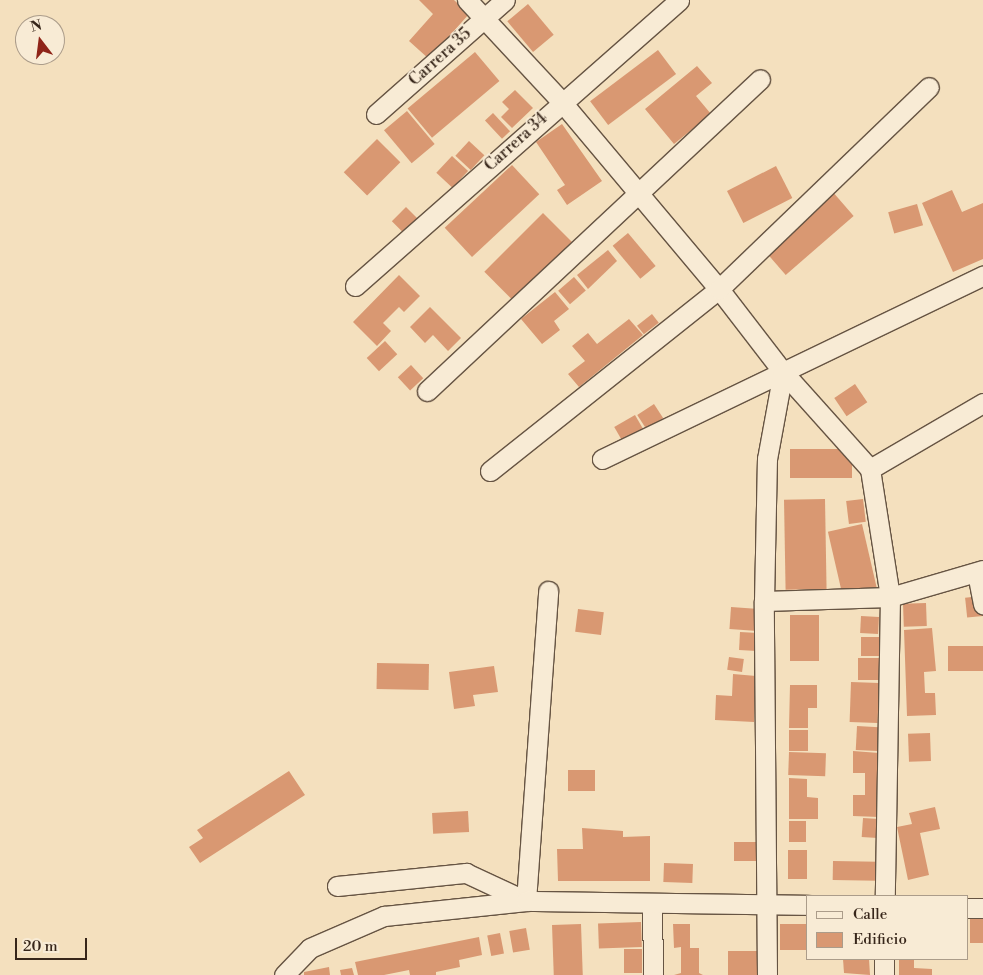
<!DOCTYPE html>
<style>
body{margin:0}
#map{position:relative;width:983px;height:975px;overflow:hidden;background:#f4e0be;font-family:"Libre Bodoni",serif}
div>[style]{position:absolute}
.building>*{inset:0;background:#d99872;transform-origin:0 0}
.roads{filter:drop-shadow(1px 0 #665443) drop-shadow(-1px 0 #665443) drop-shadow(0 1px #665443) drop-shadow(0 -1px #665443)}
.minor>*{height:19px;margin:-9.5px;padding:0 9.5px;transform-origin:9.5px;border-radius:9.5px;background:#f8ebd5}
span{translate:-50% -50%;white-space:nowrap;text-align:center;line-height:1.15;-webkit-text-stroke:4px #f8ebd5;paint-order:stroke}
.street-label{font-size:16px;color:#37261a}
.legend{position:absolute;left:806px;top:895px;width:162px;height:65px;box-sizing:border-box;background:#f8ebd5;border:1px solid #ab9c8a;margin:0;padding:6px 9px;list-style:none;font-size:15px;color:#37261a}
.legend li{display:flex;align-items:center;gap:10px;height:25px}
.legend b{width:25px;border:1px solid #ab9c8a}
.north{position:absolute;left:15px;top:15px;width:50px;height:50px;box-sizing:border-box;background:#f8ebd5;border:1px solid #ab9c8a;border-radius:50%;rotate:345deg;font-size:14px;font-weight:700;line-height:20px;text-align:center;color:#37261a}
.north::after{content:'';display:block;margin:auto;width:18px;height:22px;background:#8f2418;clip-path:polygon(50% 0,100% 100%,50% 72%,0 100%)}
.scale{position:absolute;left:15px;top:938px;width:72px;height:22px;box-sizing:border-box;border:2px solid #37261a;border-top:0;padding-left:6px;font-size:15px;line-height:18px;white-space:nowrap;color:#37261a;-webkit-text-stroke:4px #f8ebd5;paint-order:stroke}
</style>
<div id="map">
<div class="building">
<div style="clip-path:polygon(419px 0,454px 0,469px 14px,429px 59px,409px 41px,433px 14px)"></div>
<div style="left:528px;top:4px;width:40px;height:27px;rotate:50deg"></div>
<div style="left:658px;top:50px;width:30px;height:85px;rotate:53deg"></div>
<div style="left:475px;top:52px;width:38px;height:88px;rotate:50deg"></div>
<div style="clip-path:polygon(697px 66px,712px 83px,696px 96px,711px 114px,674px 144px,645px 109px)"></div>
<div style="clip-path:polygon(515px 90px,533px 108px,512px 128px,501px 117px,509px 109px,502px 102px)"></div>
<div style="left:407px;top:111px;width:43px;height:30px;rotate:50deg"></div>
<div style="left:493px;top:113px;width:25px;height:11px;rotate:47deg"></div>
<div style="clip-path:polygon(562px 124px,602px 181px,567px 205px,557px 190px,565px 185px,536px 142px)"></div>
<div style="left:377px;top:139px;width:33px;height:47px;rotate:45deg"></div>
<div style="left:469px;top:141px;width:21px;height:20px;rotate:43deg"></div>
<div style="left:452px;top:156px;width:22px;height:23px;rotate:43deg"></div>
<div style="left:512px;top:165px;width:40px;height:92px;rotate:47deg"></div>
<div style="left:776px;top:166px;width:36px;height:55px;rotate:63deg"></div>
<div style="clip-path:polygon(952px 190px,962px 212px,983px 203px,983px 259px,953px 272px,922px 203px)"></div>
<div style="left:832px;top:191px;width:33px;height:90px;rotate:49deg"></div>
<div style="left:917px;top:204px;width:22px;height:30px;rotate:74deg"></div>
<div style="left:406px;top:207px;width:17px;height:20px;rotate:45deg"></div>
<div style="left:543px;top:213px;width:41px;height:83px;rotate:45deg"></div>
<div style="left:628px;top:233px;width:43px;height:20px;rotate:50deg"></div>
<div style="clip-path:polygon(608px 250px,617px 261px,588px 289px,577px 275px)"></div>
<div style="clip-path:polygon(399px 275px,420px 296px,404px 312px,399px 307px,383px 323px,391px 331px,377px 346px,353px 322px)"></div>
<div style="left:574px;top:277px;width:18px;height:21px;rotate:49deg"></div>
<div style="clip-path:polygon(555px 292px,569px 309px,554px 321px,560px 330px,542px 344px,521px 319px)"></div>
<div style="clip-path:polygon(430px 307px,461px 338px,448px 351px,433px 335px,425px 343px,410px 327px)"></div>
<div style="left:652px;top:314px;width:11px;height:19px;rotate:52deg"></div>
<div style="clip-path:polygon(629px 319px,643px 335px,579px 387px,568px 374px,585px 361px,572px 346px,588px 333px,597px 344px)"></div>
<div style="left:385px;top:341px;width:18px;height:25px;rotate:47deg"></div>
<div style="left:411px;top:365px;width:18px;height:18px;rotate:47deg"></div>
<div style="left:855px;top:384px;width:22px;height:25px;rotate:56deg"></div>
<div style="left:654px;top:404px;width:17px;height:20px;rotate:57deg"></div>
<div style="left:635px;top:415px;width:20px;height:24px;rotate:60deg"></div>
<div style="left:790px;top:449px;width:62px;height:29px"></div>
<div style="left:825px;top:499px;width:90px;height:41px;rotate:89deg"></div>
<div style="left:863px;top:499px;width:23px;height:17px;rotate:83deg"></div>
<div style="left:862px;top:524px;width:66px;height:35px;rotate:77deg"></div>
<div style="left:981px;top:596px;width:20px;height:16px;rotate:84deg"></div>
<div style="left:926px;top:603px;width:23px;height:23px;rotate:88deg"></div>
<div style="left:731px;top:607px;width:28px;height:22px;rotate:4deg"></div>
<div style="left:578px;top:609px;width:26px;height:23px;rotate:7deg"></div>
<div style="left:790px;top:615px;width:29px;height:46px"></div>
<div style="left:861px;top:616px;width:18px;height:17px;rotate:3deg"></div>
<div style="clip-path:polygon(932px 628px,936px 671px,924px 672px,925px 693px,935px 693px,936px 715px,907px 716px,904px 630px)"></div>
<div style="left:740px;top:632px;width:18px;height:18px;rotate:3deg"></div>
<div style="left:861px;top:637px;width:18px;height:19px"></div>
<div style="left:983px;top:646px;width:25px;height:35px;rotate:90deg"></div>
<div style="left:729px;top:657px;width:15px;height:13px;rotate:8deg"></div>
<div style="left:858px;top:658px;width:21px;height:22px"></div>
<div style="left:377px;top:663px;width:52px;height:26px;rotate:1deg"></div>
<div style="clip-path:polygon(494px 666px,498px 692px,473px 695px,475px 706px,454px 709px,449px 672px)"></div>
<div style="clip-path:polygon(733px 674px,756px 676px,754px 722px,715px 720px,716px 695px,732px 696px)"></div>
<div style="left:851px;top:682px;width:28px;height:40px;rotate:2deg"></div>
<div style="clip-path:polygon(790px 685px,817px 685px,817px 708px,808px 708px,808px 728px,789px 728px)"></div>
<div style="left:857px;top:726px;width:22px;height:24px;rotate:3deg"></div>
<div style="left:789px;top:730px;width:19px;height:21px"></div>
<div style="left:930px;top:733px;width:28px;height:22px;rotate:88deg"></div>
<div style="clip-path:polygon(853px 751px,879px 753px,879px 817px,853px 816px,853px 795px,865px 795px,865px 773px,853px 773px)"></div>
<div style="left:789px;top:752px;width:37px;height:23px;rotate:2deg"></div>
<div style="left:568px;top:770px;width:27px;height:21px"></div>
<div style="clip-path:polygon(289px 771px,305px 795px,200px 863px,189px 847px,203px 838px,197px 830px)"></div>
<div style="clip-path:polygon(789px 778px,807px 779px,807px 797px,818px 798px,818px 819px,789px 819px)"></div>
<div style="clip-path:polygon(935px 807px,940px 829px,920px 833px,929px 875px,908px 880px,897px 827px,912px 824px,909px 813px)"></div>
<div style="left:468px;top:811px;width:21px;height:36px;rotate:87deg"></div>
<div style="left:863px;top:818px;width:16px;height:19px;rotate:4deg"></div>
<div style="left:789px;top:821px;width:17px;height:21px"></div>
<div style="clip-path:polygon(582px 828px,623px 831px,623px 837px,650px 836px,650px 881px,558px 881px,557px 849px,583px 849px)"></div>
<div style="left:765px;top:842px;width:19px;height:31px;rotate:90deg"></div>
<div style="left:788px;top:850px;width:19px;height:29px"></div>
<div style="left:833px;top:861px;width:45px;height:19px;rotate:1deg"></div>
<div style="left:664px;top:863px;width:29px;height:19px;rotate:2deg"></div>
<div style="left:970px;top:918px;width:13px;height:25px"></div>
<div style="left:641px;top:922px;width:25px;height:43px;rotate:88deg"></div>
<div style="left:581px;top:924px;width:51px;height:29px;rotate:88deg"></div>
<div style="clip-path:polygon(673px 924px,690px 924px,690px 948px,699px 948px,699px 973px,703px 975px,674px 975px,681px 973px,681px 947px,674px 948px)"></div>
<div style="left:807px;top:924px;width:26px;height:27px;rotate:90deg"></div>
<div style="left:526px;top:928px;width:22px;height:17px;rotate:80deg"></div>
<div style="left:500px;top:933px;width:21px;height:13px;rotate:79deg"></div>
<div style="clip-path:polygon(479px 937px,482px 955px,459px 960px,460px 967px,436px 972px,436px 975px,410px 975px,409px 970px,384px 975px,358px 975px,355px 962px)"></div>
<div style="left:624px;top:949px;width:18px;height:24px"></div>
<div style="left:728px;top:951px;width:33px;height:24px"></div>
<div style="clip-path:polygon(843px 959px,869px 959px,870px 975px,844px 973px)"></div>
<div style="clip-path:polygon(899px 959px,914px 959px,914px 968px,932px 969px,932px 975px,899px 975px)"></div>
<div style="clip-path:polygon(329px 967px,330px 975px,304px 975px,304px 972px)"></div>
<div style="clip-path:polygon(352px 968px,354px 975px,341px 975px,340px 970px)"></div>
</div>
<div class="roads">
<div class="minor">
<div style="left:467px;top:0;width:138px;rotate:47.1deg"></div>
<div style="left:561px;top:101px;width:246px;rotate:50deg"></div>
<div style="left:719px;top:289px;width:105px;rotate:52.4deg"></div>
<div style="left:783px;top:372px;width:130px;rotate:48.1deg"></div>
<div style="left:870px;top:469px;width:130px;rotate:81.1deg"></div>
<div style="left:890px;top:597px;width:299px;rotate:91deg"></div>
<div style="left:376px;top:114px;width:172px;rotate:-41.5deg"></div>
<div style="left:355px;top:286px;width:432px;rotate:-41.4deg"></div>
<div style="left:427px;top:391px;width:456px;rotate:-43.1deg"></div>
<div style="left:602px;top:459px;width:423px;rotate:-25.7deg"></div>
<div style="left:870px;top:469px;width:131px;rotate:-30.3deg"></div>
<div style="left:490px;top:471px;width:293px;rotate:-38.5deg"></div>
<div style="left:719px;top:289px;width:291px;rotate:-43.9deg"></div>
<div style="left:977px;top:573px;width:32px;rotate:79deg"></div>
<div style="left:764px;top:601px;width:126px;rotate:-1.8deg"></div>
<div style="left:890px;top:597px;width:97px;rotate:-16.2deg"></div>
<div style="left:337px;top:886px;width:130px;rotate:-5.8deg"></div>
<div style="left:466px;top:873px;width:66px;rotate:25deg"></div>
<div style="left:526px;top:901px;width:311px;rotate:-85.9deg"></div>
<div style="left:652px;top:903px;width:72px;rotate:89.2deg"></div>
<div style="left:967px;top:908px;width:16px"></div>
<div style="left:284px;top:975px;width:37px;rotate:-46deg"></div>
<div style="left:310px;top:948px;width:81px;rotate:-23.4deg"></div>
<div style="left:384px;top:916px;width:143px;rotate:-6deg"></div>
<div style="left:526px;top:901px;width:281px;rotate:0.8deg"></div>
<div style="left:767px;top:975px;width:374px;rotate:-90.5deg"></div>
<div style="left:764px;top:601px;width:142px;rotate:-88.8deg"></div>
<div style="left:767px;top:459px;width:88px;rotate:-79.6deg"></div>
<div style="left:884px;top:975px;width:16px;rotate:-90deg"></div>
</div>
</div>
<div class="street-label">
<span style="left:440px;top:57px;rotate:-42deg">Carrera 35</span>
<span style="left:516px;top:142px;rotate:-42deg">Carrera 34</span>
</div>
<ul class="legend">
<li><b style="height:6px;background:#f8ebd5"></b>Calle</li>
<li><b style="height:14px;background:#d99872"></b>Edificio</li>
</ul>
<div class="north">N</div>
<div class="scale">20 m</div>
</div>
